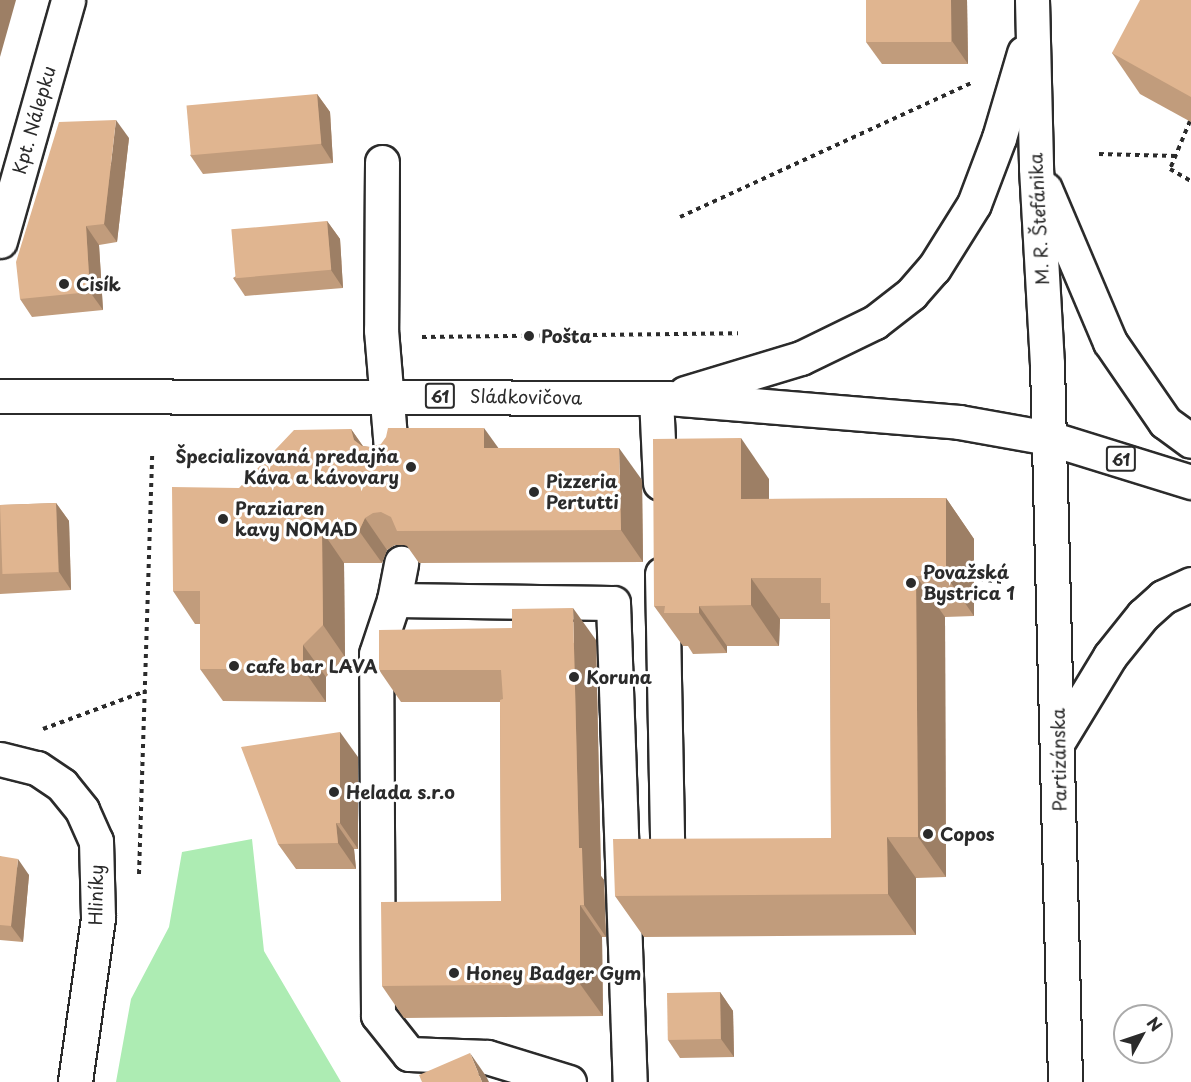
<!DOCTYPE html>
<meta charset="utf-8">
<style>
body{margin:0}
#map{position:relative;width:1191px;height:1082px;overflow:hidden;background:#fff;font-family:"Playpen Sans",sans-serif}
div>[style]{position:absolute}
.green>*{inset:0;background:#adecb3}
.path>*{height:4px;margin-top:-2px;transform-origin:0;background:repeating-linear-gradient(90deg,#2b2b2b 0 4.5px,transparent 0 9px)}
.roads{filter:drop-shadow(2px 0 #2b2b2b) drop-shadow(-2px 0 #2b2b2b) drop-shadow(0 2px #2b2b2b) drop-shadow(0 -2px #2b2b2b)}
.minor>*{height:33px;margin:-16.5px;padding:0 16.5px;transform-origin:16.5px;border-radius:16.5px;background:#fff}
.major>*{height:33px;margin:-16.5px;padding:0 16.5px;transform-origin:16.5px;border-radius:16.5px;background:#fff}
.wall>*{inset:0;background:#c19c7c}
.shaded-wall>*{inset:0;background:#9d7f65}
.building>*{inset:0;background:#e0b590;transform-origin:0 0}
.dots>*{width:16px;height:16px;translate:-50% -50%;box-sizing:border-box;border:3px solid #fff;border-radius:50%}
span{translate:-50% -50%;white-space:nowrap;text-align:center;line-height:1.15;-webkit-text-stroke:6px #fff;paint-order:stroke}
.shield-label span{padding:2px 4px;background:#fff;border:2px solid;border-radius:4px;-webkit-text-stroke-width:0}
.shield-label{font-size:16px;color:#2b2b2b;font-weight:700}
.street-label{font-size:18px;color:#2b2b2b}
.poi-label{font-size:18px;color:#2b2b2b;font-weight:700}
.left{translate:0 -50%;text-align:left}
.right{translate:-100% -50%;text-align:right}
.north{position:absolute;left:1113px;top:1004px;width:60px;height:60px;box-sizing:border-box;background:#fff;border:2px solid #aaa;border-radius:50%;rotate:50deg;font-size:16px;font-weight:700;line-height:24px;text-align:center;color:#2b2b2b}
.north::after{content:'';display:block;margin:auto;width:21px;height:27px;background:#2b2b2b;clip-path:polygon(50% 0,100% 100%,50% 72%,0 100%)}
</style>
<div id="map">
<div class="green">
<div style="clip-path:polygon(252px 839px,264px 951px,341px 1082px,116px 1082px,131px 999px,169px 927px,182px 852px)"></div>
</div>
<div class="path">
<div style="left:1190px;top:121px;width:52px;rotate:112.6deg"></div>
<div style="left:1170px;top:169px;width:24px;rotate:30deg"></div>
<div style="left:1099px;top:154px;width:77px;rotate:1.5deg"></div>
<div style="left:680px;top:217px;width:323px;rotate:-24.7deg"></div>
<div style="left:422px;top:337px;width:316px;rotate:-0.7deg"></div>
<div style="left:970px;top:578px;width:35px;rotate:7deg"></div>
<div style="left:43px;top:729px;width:110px;rotate:-20.3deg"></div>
<div style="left:139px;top:874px;width:422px;rotate:-88.2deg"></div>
</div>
<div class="roads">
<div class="minor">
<div style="left:382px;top:162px;width:168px;rotate:90.3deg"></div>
<div style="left:381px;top:330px;width:131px;rotate:85.2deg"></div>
<div style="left:0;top:241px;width:250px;rotate:-74.2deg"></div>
<div style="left:656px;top:398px;width:85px;rotate:87.3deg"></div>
<div style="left:662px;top:574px;width:270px;rotate:88.9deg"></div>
<div style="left:394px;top:600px;width:38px;rotate:-79deg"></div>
<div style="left:0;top:759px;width:38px;rotate:14deg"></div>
<div style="left:37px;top:768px;width:30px;rotate:34deg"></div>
<div style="left:62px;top:785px;width:32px;rotate:51deg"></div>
<div style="left:82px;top:810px;width:34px;rotate:66deg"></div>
<div style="left:96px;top:841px;width:77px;rotate:88.5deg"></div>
<div style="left:98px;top:918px;width:166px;rotate:98deg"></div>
<div style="left:569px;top:1082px;width:86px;rotate:-163deg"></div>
<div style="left:487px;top:1057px;width:78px;rotate:-177.8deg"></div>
<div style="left:409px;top:1054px;width:50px;rotate:-128.5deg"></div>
<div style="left:378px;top:1015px;width:361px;rotate:-90.3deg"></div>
<div style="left:376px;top:654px;width:57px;rotate:-71.6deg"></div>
<div style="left:394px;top:600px;width:219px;rotate:0.8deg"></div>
<div style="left:613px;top:603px;width:479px;rotate:88deg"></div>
</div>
<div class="major">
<div style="left:1032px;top:0;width:168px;rotate:88.6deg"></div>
<div style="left:1036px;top:168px;width:196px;rotate:86.8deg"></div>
<div style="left:1047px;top:364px;width:718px;rotate:88.56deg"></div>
<div style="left:1045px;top:189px;width:166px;rotate:67deg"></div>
<div style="left:1110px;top:342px;width:97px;rotate:55.5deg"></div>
<div style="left:1165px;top:422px;width:32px;rotate:36deg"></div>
<div style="left:685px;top:393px;width:121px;rotate:-16.8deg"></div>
<div style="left:801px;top:358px;width:82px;rotate:-25.9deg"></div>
<div style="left:875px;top:322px;width:46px;rotate:-37.9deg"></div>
<div style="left:911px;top:294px;width:35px;rotate:-49deg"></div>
<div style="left:934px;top:268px;width:75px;rotate:-58deg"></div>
<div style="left:974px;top:204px;width:71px;rotate:-69.3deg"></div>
<div style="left:999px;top:138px;width:89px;rotate:-73.6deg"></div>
<div style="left:0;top:396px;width:668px;rotate:0.17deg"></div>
<div style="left:668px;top:398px;width:292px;rotate:4.7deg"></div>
<div style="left:959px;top:422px;width:91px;rotate:10.1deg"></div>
<div style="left:1049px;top:438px;width:149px;rotate:17.2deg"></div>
<div style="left:1059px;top:740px;width:98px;rotate:-58.7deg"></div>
<div style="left:1110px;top:656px;width:53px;rotate:-51.2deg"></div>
<div style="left:1143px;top:615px;width:27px;rotate:-42deg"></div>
<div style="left:1163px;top:597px;width:31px;rotate:-25deg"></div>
</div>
</div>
<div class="wall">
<div style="clip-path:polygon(866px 0,967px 0,968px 64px,882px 64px,866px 42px)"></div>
<div style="clip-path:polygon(1191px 0,1191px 122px,1140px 94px,1112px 53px)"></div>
<div style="clip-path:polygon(317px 94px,330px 112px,333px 163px,203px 174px,190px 155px)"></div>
<div style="clip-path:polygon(129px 138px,117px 242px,99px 245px,103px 310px,32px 317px,20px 299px)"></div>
<div style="clip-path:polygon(327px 221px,340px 239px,343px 288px,245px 296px,233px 278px)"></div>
<div style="clip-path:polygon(351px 429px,363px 446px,370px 447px,499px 448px,642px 480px,643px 562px,419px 563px,407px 546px,404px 545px,395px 545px,387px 550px,382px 563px,344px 563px,345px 657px,326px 677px,326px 702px,223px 701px,200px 669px,200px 624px,195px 624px,173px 591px)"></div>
<div style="clip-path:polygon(769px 479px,769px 499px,946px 498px,974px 539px,974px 616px,945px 617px,946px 877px,916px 878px,916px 935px,644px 937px,615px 896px,831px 838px,830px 619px,780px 619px,779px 646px,727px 646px,727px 653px,693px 654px,688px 646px,683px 646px,654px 606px)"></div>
<div style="clip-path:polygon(56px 503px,69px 521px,71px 590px,0 594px,0 505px)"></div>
<div style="clip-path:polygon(596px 640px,601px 876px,604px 880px,606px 937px,602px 937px,603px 1016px,404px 1018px,382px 986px,501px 901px,500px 702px,401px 702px,379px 670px)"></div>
<div style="clip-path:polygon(358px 757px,358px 849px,354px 849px,356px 869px,296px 869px,278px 844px)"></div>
<div style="clip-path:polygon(0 856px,29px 875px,23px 942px,0 940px)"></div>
<div style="clip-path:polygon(720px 992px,733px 1011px,734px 1057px,680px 1058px,668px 1040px)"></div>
</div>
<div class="shaded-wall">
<div style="clip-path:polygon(0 0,16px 0,0 57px)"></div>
<div style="clip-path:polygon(951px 0,967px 0,968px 64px,952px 41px)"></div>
<div style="clip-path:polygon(317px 94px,330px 112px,333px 163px,321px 144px)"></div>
<div style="clip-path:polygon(116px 120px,129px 138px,117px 242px,104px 224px)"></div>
<div style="clip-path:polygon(327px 221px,340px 239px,343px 288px,331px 270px)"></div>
<div style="clip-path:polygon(86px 226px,99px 245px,103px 310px,90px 292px)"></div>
<div style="clip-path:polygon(484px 428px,507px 460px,484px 448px)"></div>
<div style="clip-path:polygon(351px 429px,373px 461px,354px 440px)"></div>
<div style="clip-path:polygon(741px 438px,769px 479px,769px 540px,741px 499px)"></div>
<div style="clip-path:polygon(619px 448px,642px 480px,643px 562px,621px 530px)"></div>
<div style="clip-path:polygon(946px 498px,974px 539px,974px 616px,946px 576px)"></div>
<div style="clip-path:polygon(56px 503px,69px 521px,71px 590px,59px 572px)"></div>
<div style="clip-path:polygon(365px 518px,387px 550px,382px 563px,359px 531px)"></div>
<div style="clip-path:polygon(322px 531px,344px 563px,345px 657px,323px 625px)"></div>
<div style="clip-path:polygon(916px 576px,945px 617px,946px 877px,918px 837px)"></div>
<div style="clip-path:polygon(751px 578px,780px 619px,779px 646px,751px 605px)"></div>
<div style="clip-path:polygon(699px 606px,727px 646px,727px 653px,699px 613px)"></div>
<div style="clip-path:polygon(573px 608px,596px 640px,601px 876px,604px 880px,606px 937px,584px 905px,579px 848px)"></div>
<div style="clip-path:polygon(303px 645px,326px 677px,326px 702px,303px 669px)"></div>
<div style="clip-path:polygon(340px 732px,358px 757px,358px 849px,340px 823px)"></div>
<div style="clip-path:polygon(336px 823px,354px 849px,356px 869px,338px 843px)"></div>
<div style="clip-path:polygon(887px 837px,916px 878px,916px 935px,888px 894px)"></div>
<div style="clip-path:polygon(18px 859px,29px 875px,23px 942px,11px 926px)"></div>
<div style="clip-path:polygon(580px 905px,602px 937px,603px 1016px,580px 984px)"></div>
<div style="clip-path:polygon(720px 992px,733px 1011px,734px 1057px,721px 1039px)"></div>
<div style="clip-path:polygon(470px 1053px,486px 1076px,489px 1082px,482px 1082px)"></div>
</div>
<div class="building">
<div style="left:866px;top:0;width:85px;height:42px"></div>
<div style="clip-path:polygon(1140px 0,1191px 0,1191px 97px,1112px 53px)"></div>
<div style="left:317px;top:94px;width:50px;height:131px;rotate:85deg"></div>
<div style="clip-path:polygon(116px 120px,104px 224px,86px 226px,90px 292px,20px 299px,16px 262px,59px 122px)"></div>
<div style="left:327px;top:221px;width:49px;height:96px;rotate:85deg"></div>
<div style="clip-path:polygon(388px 428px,484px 428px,484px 448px,619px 448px,621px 530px,397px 531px,391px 517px,381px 512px,373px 513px,365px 518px,359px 531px,322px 531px,323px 625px,303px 645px,303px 669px,200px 669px,200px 591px,173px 591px,172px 487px,239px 488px,294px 430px,351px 429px,354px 440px,362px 446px,370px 447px,381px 444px,386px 437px)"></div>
<div style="clip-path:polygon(741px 438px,741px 499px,946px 498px,946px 576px,916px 576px,918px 837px,887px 837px,888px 894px,615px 896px,613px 839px,831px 838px,830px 603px,821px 603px,821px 578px,751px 578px,751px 605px,699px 606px,699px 613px,664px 613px,665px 606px,654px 606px,653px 439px)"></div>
<div style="left:56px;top:503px;width:69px;height:56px;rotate:88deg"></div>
<div style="clip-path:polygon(573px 608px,579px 848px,582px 848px,584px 905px,580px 905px,580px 984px,382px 986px,381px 902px,501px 901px,500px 700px,503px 699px,501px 670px,379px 670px,379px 630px,512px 628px,512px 609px)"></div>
<div style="clip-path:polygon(340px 732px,340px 823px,336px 823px,338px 843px,278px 844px,241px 747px)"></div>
<div style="clip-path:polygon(0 856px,18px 859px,11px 926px,0 925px)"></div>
<div style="left:720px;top:992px;width:47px;height:53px;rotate:89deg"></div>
<div style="clip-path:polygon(470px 1053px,482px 1082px,422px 1082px,419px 1075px)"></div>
</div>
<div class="dots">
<div style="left:64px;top:284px;background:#2b2b2b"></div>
<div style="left:529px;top:336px;background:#2b2b2b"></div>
<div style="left:411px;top:467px;background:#2b2b2b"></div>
<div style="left:534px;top:492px;background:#2b2b2b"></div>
<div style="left:223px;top:519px;background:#2b2b2b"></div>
<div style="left:911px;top:583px;background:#2b2b2b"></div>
<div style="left:234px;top:666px;background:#2b2b2b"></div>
<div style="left:574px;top:677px;background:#2b2b2b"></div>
<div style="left:334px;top:792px;background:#2b2b2b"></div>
<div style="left:928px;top:834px;background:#2b2b2b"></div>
<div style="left:454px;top:973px;background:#2b2b2b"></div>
</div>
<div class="shield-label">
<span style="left:440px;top:396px">61</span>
<span style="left:1121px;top:459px">61</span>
</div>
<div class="street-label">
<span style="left:34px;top:120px;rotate:-74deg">Kpt. Nálepku</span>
<span style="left:1039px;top:219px;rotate:-93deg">M. R. Štefánika</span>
<span style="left:526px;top:397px;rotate:1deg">Sládkovičova</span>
<span style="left:1059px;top:760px;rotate:-91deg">Partizánska</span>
<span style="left:96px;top:895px;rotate:-89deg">Hliníky</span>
</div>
<div class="poi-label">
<span class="left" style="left:76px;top:284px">Cisík</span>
<span class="left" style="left:541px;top:336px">Pošta</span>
<span class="right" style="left:399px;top:467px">Špecializovaná predajňa<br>Káva a kávovary</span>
<span class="left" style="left:546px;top:492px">Pizzeria<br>Pertutti</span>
<span class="left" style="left:235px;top:519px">Praziaren<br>kavy NOMAD</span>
<span class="left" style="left:923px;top:583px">Považská<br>Bystrica 1</span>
<span class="left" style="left:246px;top:666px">cafe bar LAVA</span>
<span class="left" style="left:586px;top:677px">Koruna</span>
<span class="left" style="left:346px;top:792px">Helada s.r.o</span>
<span class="left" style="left:940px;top:834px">Copos</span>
<span class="left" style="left:466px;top:973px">Honey Badger Gym</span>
</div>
<div class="north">N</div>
</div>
